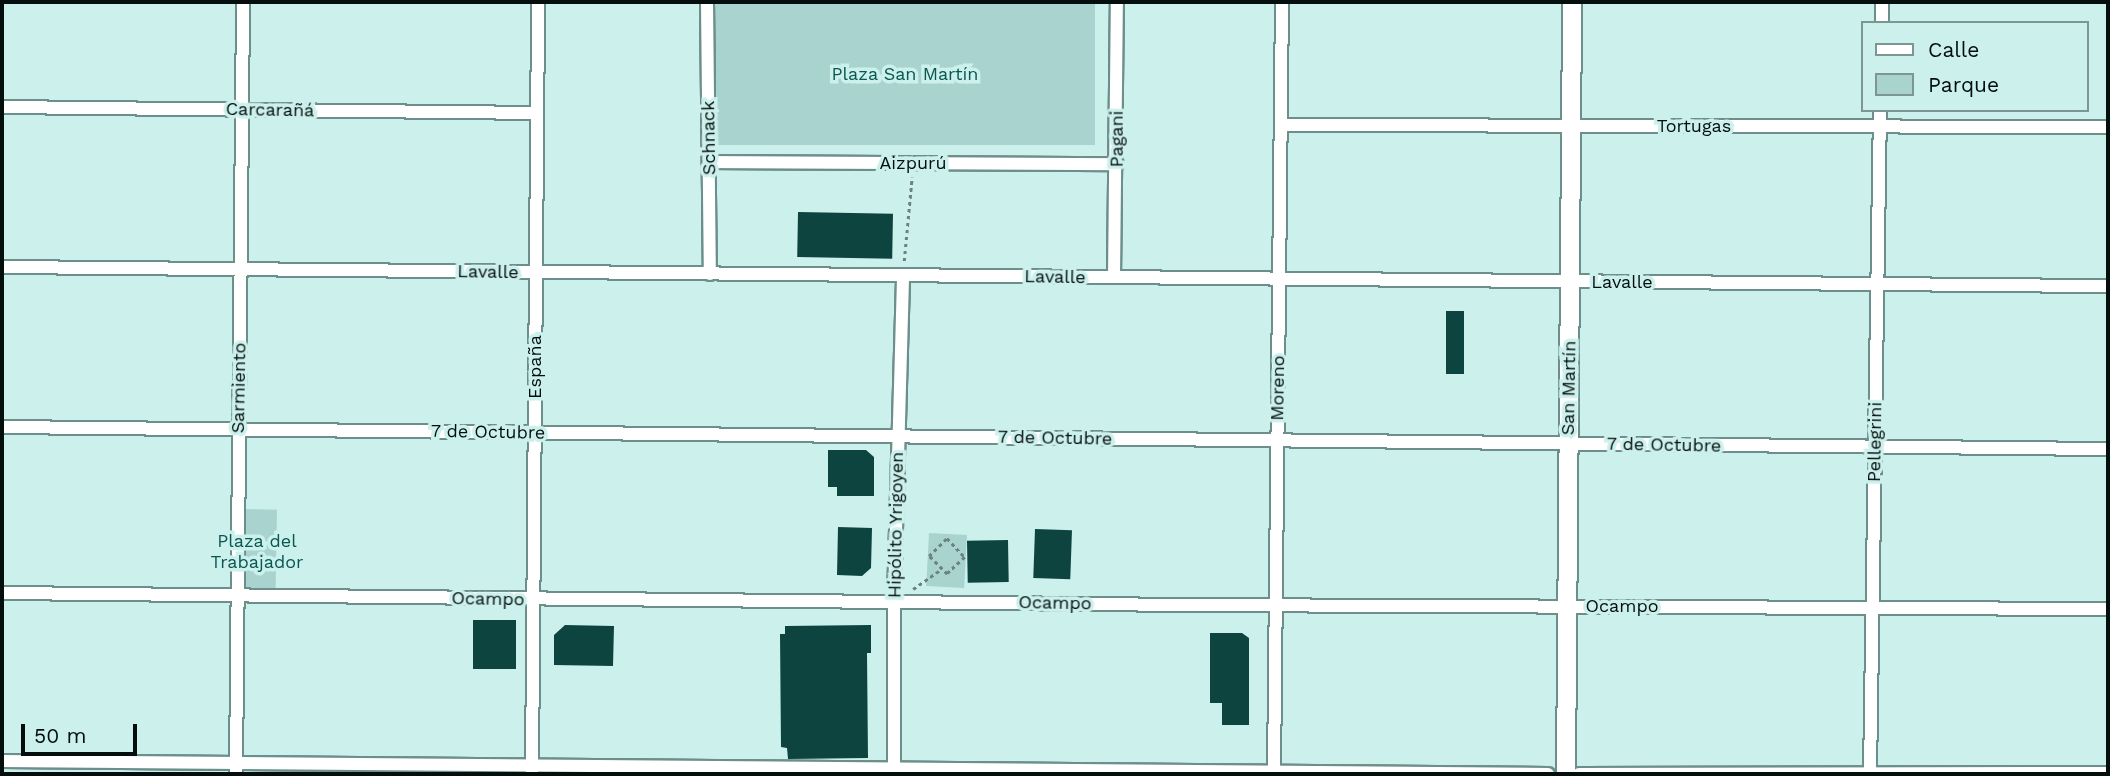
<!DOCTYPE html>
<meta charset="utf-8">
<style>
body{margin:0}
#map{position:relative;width:2110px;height:776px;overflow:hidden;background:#ccf0ec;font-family:"Work Sans",sans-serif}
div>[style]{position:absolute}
.green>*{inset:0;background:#a8d3ce;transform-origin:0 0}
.building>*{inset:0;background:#0e4440;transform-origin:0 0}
.path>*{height:2.5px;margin-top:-1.25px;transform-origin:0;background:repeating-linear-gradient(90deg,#6b8380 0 3.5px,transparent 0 7px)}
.roads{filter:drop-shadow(2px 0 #6d8f8b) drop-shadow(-2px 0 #6d8f8b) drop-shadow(0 2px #6d8f8b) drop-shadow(0 -2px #6d8f8b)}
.minor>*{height:12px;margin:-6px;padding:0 6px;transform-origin:6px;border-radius:6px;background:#fff}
.secondary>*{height:18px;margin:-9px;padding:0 9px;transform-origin:9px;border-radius:9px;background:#fff}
span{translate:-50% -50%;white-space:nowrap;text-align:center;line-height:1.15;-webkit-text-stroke:7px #ccf0ec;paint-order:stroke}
.park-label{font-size:18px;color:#0a5651}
.street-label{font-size:18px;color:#030e0d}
.frame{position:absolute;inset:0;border:4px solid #030e0d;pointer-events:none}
.legend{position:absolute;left:1861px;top:21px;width:228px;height:91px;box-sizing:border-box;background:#ccf0ec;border:2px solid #7c9693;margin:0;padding:9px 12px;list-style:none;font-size:21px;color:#030e0d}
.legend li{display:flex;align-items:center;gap:14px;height:35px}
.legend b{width:35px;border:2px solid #7c9693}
.scale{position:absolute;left:21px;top:724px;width:116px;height:32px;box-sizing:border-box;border:4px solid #030e0d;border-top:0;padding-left:9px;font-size:21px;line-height:24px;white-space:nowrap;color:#030e0d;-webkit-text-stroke:5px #ccf0ec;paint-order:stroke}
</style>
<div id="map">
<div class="green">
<div style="left:714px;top:2px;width:381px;height:143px"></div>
<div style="left:238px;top:509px;width:39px;height:87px;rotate:1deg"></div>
<div style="left:929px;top:533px;width:38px;height:53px;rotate:3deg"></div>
</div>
<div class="building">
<div style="left:798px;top:212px;width:95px;height:45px;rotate:1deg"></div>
<div style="left:1446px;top:311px;width:18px;height:63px"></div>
<div style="clip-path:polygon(828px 450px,866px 450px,874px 457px,874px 496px,837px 496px,837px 487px,828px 487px)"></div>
<div style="clip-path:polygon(838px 527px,872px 528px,871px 568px,862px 576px,837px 575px)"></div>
<div style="left:1035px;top:529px;width:37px;height:49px;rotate:2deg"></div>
<div style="left:1008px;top:540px;width:42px;height:41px;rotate:89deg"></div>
<div style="left:473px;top:620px;width:43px;height:49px"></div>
<div style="clip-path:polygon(565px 625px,614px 626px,613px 666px,554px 665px,554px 635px)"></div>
<div style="clip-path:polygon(871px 625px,871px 653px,867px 653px,868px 758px,788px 759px,787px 748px,781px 747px,780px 634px,785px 634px,785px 626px)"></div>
<div style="clip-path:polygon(1210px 633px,1242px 633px,1249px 638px,1249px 725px,1222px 725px,1222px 703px,1210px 703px)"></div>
</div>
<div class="path">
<div style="left:904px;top:261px;width:84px;rotate:-84.6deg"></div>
<div style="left:947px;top:538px;width:26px;rotate:47deg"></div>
<div style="left:965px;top:557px;width:25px;rotate:137deg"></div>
<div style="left:947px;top:574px;width:25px;rotate:-135deg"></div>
<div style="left:929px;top:556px;width:25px;rotate:-45deg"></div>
<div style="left:913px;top:589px;width:35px;rotate:-35deg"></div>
</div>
<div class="roads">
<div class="minor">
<div style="left:707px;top:2px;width:272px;rotate:89.4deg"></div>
<div style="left:1882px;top:23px;width:21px;rotate:-90deg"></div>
<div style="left:2px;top:107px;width:535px;rotate:0.64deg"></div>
<div style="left:1281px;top:125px;width:827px;rotate:0.14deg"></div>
<div style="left:709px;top:162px;width:408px;rotate:0.3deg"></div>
<div style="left:2px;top:267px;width:2106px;rotate:0.52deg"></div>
<div style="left:1114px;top:277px;width:275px;rotate:-89.4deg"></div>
<div style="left:2px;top:427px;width:2106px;rotate:0.6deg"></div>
<div style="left:2px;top:593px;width:1192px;rotate:0.58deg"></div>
<div style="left:1194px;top:605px;width:914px;rotate:0.25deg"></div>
<div style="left:2px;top:761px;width:1546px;rotate:0.48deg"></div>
<div style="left:236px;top:774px;width:772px;rotate:-89.48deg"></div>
<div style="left:532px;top:774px;width:772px;rotate:-89.55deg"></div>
<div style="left:894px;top:774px;width:173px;rotate:-90deg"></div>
<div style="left:894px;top:601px;width:326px;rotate:-88.4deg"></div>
<div style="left:1274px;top:774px;width:772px;rotate:-89.41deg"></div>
<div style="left:1579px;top:774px;width:529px;rotate:-0.11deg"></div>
<div style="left:1870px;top:774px;width:664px;rotate:-89.14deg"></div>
</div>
<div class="secondary">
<div style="left:1566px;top:774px;width:772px;rotate:-89.55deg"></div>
</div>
</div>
<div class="park-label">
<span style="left:905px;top:74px">Plaza San Martín</span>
<span style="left:257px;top:552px">Plaza del<br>Trabajador</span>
</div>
<div class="street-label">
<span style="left:270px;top:110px;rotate:1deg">Carcarañá</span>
<span style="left:1694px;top:126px">Tortugas</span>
<span style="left:709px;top:138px;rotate:-91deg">Schnack</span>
<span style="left:1117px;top:139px;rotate:-90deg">Pagani</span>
<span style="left:913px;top:163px">Aizpurú</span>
<span style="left:488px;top:272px;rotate:1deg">Lavalle</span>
<span style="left:1055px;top:277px;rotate:1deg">Lavalle</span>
<span style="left:1622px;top:282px">Lavalle</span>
<span style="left:535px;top:367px;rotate:-90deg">España</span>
<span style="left:239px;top:388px;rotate:-89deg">Sarmiento</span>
<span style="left:1278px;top:388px;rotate:-89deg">Moreno</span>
<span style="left:1569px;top:388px;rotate:-89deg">San Martín</span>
<span style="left:488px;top:432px;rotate:1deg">7 de Octubre</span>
<span style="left:1055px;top:438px;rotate:1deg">7 de Octubre</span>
<span style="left:1875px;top:442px;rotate:-89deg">Pellegrini</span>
<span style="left:1664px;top:445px;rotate:1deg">7 de Octubre</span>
<span style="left:896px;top:525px;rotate:-89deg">Hipólito Yrigoyen</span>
<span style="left:488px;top:599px;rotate:1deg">Ocampo</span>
<span style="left:1055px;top:603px;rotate:1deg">Ocampo</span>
<span style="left:1622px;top:606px">Ocampo</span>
</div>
<div class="frame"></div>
<ul class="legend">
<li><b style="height:9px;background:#fff"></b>Calle</li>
<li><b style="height:19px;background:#a8d3ce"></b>Parque</li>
</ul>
<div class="scale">50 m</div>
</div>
